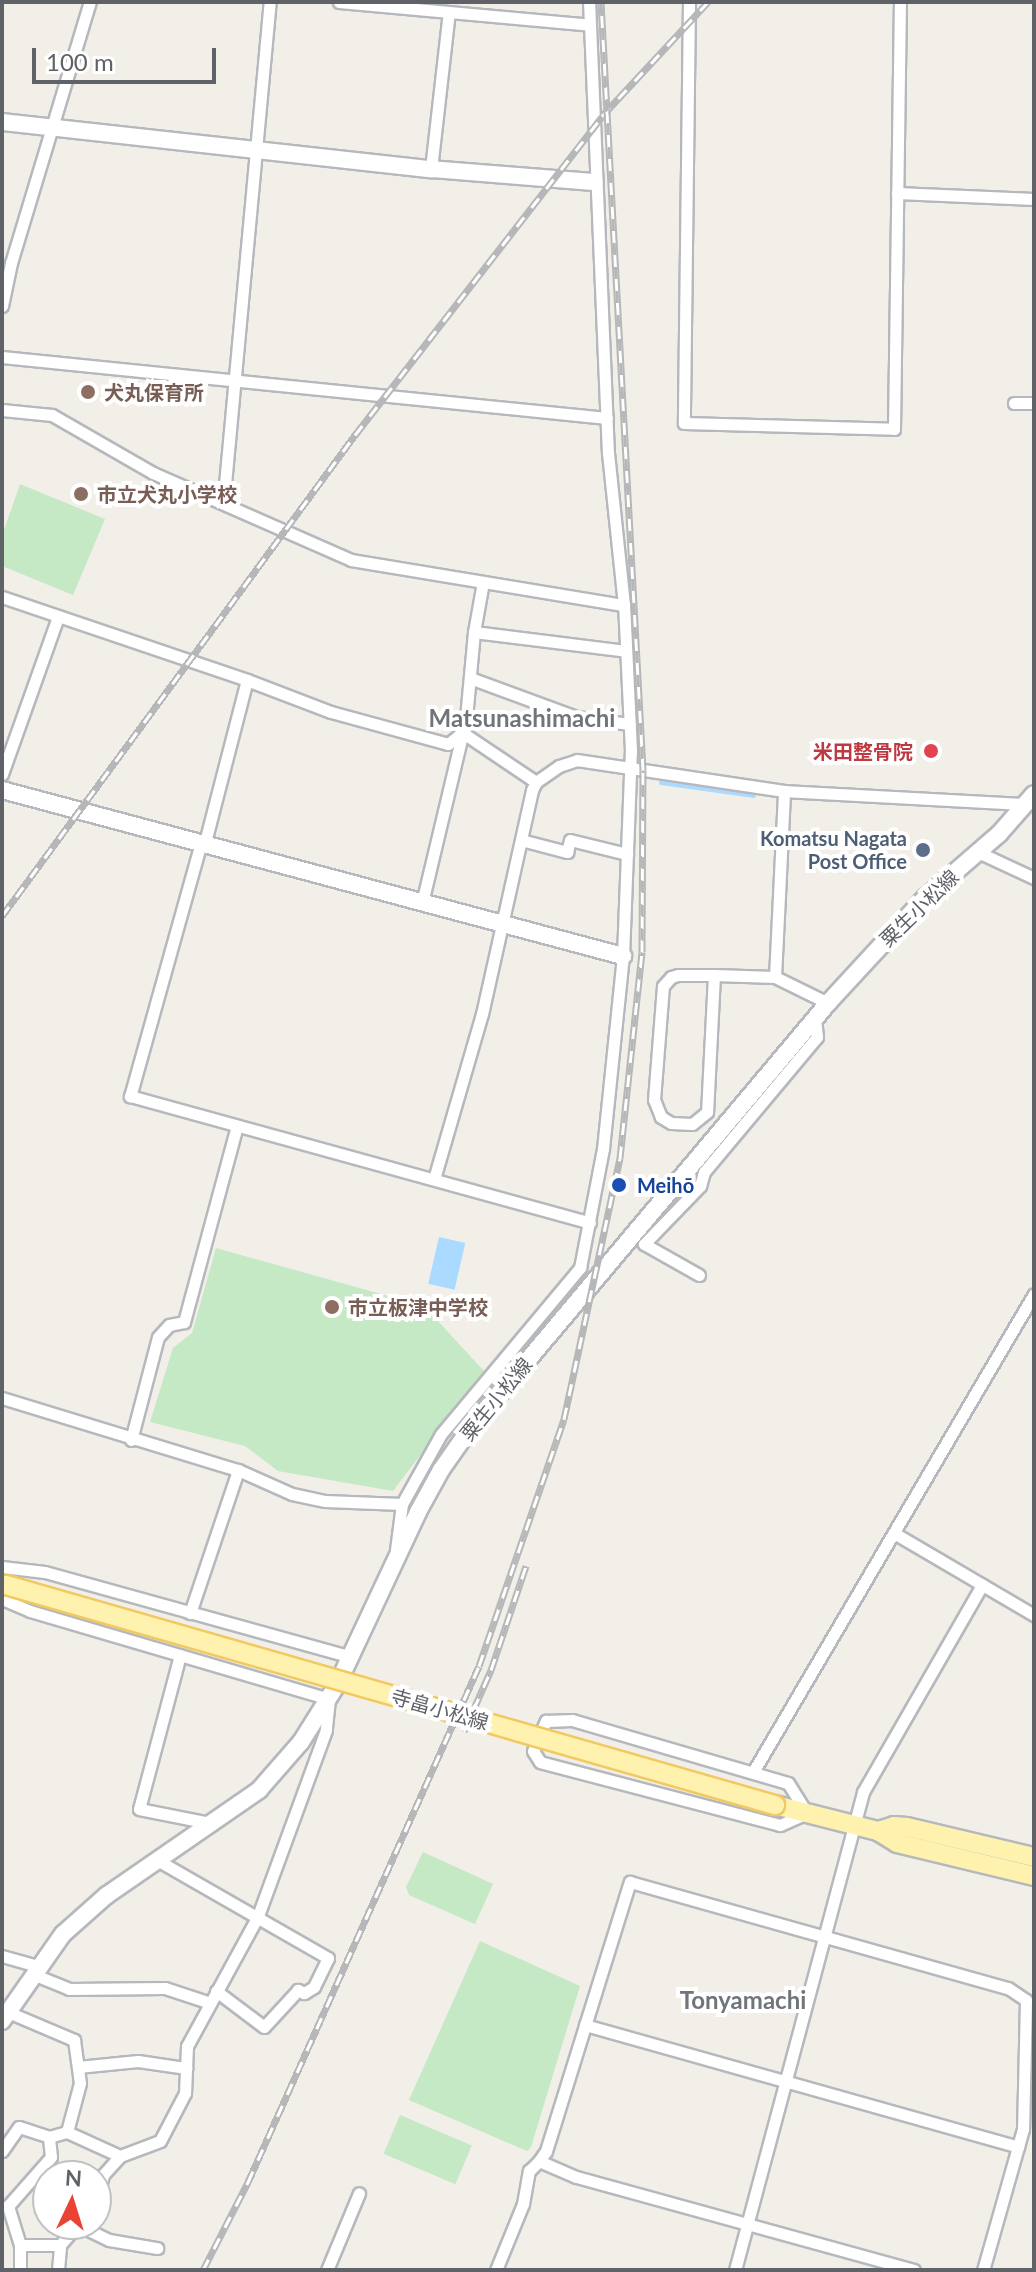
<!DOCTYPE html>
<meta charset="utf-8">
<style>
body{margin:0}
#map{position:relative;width:1036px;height:2272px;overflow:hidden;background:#f1efe8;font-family:Lato,"Noto Sans JP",sans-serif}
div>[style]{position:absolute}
.green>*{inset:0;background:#c5e8c5;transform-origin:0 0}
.water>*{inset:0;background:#aadaff;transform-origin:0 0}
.stream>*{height:4px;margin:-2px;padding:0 2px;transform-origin:2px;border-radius:2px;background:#aadaff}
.roads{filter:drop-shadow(2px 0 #b5b8bc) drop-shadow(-2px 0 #b5b8bc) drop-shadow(0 2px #b5b8bc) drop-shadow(0 -2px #b5b8bc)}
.street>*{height:11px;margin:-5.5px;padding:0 5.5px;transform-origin:5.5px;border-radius:5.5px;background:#fff}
.secondary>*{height:16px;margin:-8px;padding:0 8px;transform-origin:8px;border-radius:8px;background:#fff}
.primary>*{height:18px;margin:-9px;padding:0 9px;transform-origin:9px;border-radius:9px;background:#fff2af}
.rail>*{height:7px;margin-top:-3.5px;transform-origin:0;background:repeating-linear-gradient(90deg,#fff 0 12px,#b6b7b8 0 24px);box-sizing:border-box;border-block:2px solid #b6b7b8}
.bridges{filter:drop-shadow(2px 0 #f2c960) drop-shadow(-2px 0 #f2c960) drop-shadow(0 2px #f2c960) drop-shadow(0 -2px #f2c960)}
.primary-bridge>*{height:18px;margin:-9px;padding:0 9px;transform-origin:9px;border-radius:9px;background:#fff2af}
.dots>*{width:22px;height:22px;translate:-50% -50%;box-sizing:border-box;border:4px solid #fff;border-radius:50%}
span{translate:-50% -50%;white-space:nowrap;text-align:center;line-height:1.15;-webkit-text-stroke:8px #fff;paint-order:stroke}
.education-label{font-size:20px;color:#785e54;font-weight:700}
.left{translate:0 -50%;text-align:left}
.health-label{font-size:20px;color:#be3a42;font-weight:700}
.right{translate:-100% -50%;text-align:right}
.service-label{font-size:20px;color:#4e5e75;font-weight:700}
.street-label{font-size:20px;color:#5f6368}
.transit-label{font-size:20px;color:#164399;font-weight:700}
.quarter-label{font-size:24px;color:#70757a;font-weight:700}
.frame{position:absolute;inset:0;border:4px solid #5f6368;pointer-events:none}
.north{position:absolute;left:32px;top:2160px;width:80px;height:80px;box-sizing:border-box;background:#fff;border:2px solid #bfc1c3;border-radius:50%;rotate:4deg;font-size:22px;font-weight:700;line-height:32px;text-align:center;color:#5f6368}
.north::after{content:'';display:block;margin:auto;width:28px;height:36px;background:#ea4335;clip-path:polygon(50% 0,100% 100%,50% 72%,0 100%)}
.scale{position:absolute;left:32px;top:48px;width:184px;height:36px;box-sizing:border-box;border:4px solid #5f6368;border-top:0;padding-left:10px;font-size:24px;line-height:28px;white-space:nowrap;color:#5f6368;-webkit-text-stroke:6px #fff;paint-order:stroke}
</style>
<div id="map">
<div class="green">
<div style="clip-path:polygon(20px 484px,105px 519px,73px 595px,2px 566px,2px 536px)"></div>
<div style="clip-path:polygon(216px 1248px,424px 1306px,484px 1371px,393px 1491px,278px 1471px,245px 1446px,150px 1422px,173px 1348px,192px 1333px)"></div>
<div style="clip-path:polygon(423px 1852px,493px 1884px,475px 1924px,409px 1895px,406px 1887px)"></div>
<div style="clip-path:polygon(480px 1941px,580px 1986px,531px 2147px,527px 2151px,409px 2100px)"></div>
<div style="left:400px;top:2115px;width:78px;height:42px;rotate:23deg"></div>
</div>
<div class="water">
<div style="left:439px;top:1237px;width:27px;height:48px;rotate:13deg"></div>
</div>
<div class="stream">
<div style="left:661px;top:783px;width:94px;rotate:8deg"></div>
</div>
<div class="roads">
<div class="street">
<div style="left:339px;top:2px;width:252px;rotate:5.2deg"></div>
<div style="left:689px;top:2px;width:421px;rotate:90.7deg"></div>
<div style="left:684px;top:423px;width:210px;rotate:1.6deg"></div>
<div style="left:894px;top:429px;width:427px;rotate:-89.2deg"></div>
<div style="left:431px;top:169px;width:158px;rotate:-83.5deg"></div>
<div style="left:897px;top:193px;width:137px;rotate:2.5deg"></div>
<div style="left:2px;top:306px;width:44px;rotate:-78.2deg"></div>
<div style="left:11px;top:263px;width:273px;rotate:-73.2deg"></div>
<div style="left:2px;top:357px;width:608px;rotate:5.76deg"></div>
<div style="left:1014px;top:403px;width:20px"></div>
<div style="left:2px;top:410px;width:50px;rotate:5.7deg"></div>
<div style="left:52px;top:415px;width:116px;rotate:29.9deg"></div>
<div style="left:153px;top:473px;width:216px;rotate:23.7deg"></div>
<div style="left:351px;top:560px;width:277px;rotate:9.4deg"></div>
<div style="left:224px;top:495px;width:495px;rotate:-84.7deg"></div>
<div style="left:2px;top:597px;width:259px;rotate:18.7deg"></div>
<div style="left:247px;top:680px;width:90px;rotate:20.9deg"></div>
<div style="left:331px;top:712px;width:121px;rotate:15.3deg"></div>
<div style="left:448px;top:744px;width:14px;rotate:-39deg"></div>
<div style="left:474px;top:632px;width:153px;rotate:7.1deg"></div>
<div style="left:470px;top:678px;width:113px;rotate:20.2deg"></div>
<div style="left:576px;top:717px;width:54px;rotate:7.4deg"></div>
<div style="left:459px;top:735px;width:7px"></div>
<div style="left:466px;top:735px;width:84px;rotate:33.9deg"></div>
<div style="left:2px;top:774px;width:167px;rotate:-70.4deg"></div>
<div style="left:521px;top:840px;width:48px;rotate:14.6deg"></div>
<div style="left:567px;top:852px;width:12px;rotate:-76deg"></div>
<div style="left:570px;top:840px;width:59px;rotate:13.8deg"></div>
<div style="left:200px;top:846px;width:260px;rotate:105.6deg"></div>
<div style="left:130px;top:1096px;width:477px;rotate:15.4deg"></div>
<div style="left:204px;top:846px;width:171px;rotate:-75.5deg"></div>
<div style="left:978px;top:852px;width:62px;rotate:24.9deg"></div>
<div style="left:422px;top:903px;width:190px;rotate:-76.6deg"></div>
<div style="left:466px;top:718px;width:86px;rotate:-84.7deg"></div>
<div style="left:474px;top:632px;width:51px;rotate:-79.8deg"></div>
<div style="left:714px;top:975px;width:137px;rotate:92.9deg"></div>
<div style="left:707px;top:1112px;width:19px;rotate:141deg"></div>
<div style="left:692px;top:1124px;width:21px;rotate:-177deg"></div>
<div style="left:671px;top:1123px;width:12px;rotate:-149deg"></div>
<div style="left:661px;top:1117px;width:18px;rotate:-112deg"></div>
<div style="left:654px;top:1100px;width:114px;rotate:-85.5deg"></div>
<div style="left:663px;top:986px;width:12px;rotate:-48deg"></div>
<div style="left:671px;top:977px;width:7px;rotate:-16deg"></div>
<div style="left:678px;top:975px;width:36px"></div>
<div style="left:714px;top:975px;width:61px;rotate:1.9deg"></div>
<div style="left:775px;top:977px;width:59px;rotate:26.1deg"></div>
<div style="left:775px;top:977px;width:186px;rotate:-87.2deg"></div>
<div style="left:434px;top:1179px;width:172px;rotate:-73.8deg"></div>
<div style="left:482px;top:1014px;width:230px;rotate:-77.4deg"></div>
<div style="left:532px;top:790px;width:9px;rotate:-63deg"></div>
<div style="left:536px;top:782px;width:28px;rotate:-35deg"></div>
<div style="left:559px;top:766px;width:19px;rotate:-18deg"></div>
<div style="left:577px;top:760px;width:209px;rotate:8.5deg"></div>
<div style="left:784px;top:791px;width:243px;rotate:3.1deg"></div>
<div style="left:699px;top:1275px;width:63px;rotate:-150.6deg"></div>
<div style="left:644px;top:1244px;width:81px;rotate:-46deg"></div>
<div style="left:700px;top:1186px;width:15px;rotate:-74deg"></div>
<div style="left:704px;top:1172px;width:176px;rotate:-50.1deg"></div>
<div style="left:817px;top:1037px;width:18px;rotate:-96deg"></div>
<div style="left:2px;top:1398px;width:247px;rotate:17deg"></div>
<div style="left:238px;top:1470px;width:59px;rotate:24deg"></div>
<div style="left:292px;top:1494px;width:34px;rotate:12deg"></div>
<div style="left:325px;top:1501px;width:77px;rotate:2.2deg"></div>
<div style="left:131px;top:1440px;width:106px;rotate:-75.3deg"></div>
<div style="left:158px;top:1337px;width:16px;rotate:-47deg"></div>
<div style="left:169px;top:1325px;width:15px;rotate:-11deg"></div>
<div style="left:184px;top:1322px;width:203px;rotate:-74.9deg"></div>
<div style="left:894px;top:1533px;width:162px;rotate:30.4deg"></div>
<div style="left:396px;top:1550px;width:46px;rotate:-82.6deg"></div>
<div style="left:402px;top:1504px;width:80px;rotate:-60.9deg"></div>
<div style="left:441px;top:1434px;width:217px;rotate:-50.1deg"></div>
<div style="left:580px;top:1268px;width:121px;rotate:-79.1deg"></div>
<div style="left:603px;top:1149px;width:194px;rotate:-84.1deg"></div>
<div style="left:623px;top:956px;width:205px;rotate:-87.8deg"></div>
<div style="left:631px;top:751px;width:146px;rotate:-92.7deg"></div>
<div style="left:624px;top:605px;width:152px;rotate:-96deg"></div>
<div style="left:608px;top:454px;width:452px;rotate:-92.4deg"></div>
<div style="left:2px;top:1567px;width:43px;rotate:6.6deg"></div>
<div style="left:45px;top:1572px;width:314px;rotate:15.5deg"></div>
<div style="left:2px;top:1599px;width:30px;rotate:23deg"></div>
<div style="left:30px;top:1611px;width:312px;rotate:16.4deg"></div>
<div style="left:329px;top:1699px;width:31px;rotate:96deg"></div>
<div style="left:326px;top:1730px;width:198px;rotate:110.1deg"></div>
<div style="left:258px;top:1916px;width:148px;rotate:118.6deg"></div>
<div style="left:187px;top:2046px;width:47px;rotate:92.4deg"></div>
<div style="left:185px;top:2093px;width:54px;rotate:117.5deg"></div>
<div style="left:160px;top:2141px;width:43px;rotate:159.4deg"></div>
<div style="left:120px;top:2156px;width:25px;rotate:132deg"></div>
<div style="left:103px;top:2175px;width:29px;rotate:104deg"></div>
<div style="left:190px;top:1613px;width:151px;rotate:-71.4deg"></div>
<div style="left:180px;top:1655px;width:159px;rotate:104.9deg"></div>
<div style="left:139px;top:1809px;width:72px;rotate:11.2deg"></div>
<div style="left:572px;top:1720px;width:225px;rotate:16.3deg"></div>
<div style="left:788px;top:1783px;width:36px;rotate:58deg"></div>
<div style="left:807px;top:1813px;width:30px;rotate:156deg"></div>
<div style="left:780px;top:1825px;width:248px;rotate:-165.3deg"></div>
<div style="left:540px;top:1762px;width:13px;rotate:-122deg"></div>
<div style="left:533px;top:1751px;width:33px;rotate:-67deg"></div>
<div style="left:546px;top:1721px;width:26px;rotate:-2deg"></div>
<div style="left:753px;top:1772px;width:554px;rotate:-59.55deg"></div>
<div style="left:157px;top:1860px;width:197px;rotate:29.8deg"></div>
<div style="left:328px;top:1958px;width:32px;rotate:116deg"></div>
<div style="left:314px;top:1987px;width:12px;rotate:149deg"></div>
<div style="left:304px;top:1993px;width:7px;rotate:-153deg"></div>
<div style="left:298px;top:1990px;width:50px;rotate:132.6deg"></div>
<div style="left:264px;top:2027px;width:60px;rotate:-143.1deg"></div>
<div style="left:2px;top:1956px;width:41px;rotate:15.8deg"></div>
<div style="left:35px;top:1975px;width:37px;rotate:22deg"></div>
<div style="left:69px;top:1989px;width:96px;rotate:-0.6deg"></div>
<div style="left:165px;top:1988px;width:47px;rotate:18.4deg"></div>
<div style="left:8px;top:2012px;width:72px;rotate:23deg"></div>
<div style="left:74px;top:2040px;width:43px;rotate:82.1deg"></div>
<div style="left:80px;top:2083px;width:51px;rotate:104.9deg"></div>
<div style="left:585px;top:2025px;width:450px;rotate:15.7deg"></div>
<div style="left:78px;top:2067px;width:60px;rotate:-5.7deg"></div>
<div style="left:138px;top:2061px;width:49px;rotate:8.3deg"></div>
<div style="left:2px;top:2151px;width:29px;rotate:-55deg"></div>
<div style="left:19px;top:2127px;width:32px;rotate:18deg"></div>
<div style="left:49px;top:2137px;width:19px;rotate:-16deg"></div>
<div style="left:67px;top:2132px;width:58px;rotate:24.4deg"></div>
<div style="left:78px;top:2225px;width:34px;rotate:26deg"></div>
<div style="left:109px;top:2240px;width:49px;rotate:9.5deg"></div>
<div style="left:20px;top:2245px;width:40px"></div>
<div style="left:20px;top:2270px;width:25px;rotate:-90deg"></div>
<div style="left:20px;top:2245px;width:41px;rotate:-107.1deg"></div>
<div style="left:8px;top:2206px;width:65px;rotate:-48.7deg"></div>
<div style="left:51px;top:2157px;width:20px;rotate:-96deg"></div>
<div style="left:58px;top:2270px;width:25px;rotate:-85deg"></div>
<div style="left:60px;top:2245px;width:28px;rotate:-49deg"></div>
<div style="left:327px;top:2270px;width:83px;rotate:-67.4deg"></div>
<div style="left:496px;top:2270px;width:71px;rotate:-67.8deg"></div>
<div style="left:523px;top:2204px;width:34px;rotate:-80deg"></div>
<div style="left:529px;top:2171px;width:14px;rotate:-45deg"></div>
<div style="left:735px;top:2270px;width:495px;rotate:-75deg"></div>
<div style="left:863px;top:1792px;width:239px;rotate:-60.1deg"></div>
<div style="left:914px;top:2270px;width:351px;rotate:-164.6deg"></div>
<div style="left:576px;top:2177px;width:40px;rotate:-156.6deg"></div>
<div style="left:539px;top:2161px;width:12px;rotate:-55deg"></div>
<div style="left:546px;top:2151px;width:282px;rotate:-72.7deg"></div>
<div style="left:630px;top:1882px;width:393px;rotate:15.7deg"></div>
<div style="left:1008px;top:1988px;width:22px;rotate:34deg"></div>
<div style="left:1026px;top:2000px;width:129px;rotate:91.3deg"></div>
<div style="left:1023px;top:2129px;width:147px;rotate:105.8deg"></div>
</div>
<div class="secondary">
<div style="left:2px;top:122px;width:432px;rotate:6.3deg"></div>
<div style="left:431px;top:169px;width:164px;rotate:4.6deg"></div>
<div style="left:2px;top:790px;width:643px;rotate:14.97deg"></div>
<div style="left:2px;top:2021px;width:106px;rotate:-55deg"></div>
<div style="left:63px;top:1934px;width:59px;rotate:-41.6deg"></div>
<div style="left:107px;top:1895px;width:185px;rotate:-34.6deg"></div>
<div style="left:259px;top:1790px;width:64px;rotate:-48.8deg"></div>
<div style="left:301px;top:1742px;width:70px;rotate:-57.9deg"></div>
<div style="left:338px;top:1683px;width:189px;rotate:-64.9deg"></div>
<div style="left:418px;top:1512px;width:48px;rotate:-61.3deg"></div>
<div style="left:441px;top:1470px;width:49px;rotate:-55deg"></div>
<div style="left:469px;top:1430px;width:558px;rotate:-49.94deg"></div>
<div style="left:828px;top:1003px;width:143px;rotate:-47.3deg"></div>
<div style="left:925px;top:898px;width:98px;rotate:-40.9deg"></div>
<div style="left:999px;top:834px;width:53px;rotate:-48.8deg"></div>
</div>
<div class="primary">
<div style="left:775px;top:1805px;width:106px;rotate:14.2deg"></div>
<div style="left:878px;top:1831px;width:22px;rotate:32deg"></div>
<div style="left:897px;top:1843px;width:141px;rotate:13.5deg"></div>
<div style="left:878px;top:1831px;width:17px;rotate:-17deg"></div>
<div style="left:894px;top:1826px;width:13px;rotate:4deg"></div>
<div style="left:907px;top:1827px;width:130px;rotate:13.3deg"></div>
</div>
</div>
<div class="rail">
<div style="left:2px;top:916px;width:597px;rotate:-53.73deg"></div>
<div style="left:355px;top:435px;width:403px;rotate:-52.2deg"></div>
<div style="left:602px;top:116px;width:156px;rotate:-47.1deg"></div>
<div style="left:464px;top:1731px;width:67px;rotate:-66.1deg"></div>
<div style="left:491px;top:1670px;width:110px;rotate:-71.4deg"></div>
<div style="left:203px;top:2270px;width:99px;rotate:-62.9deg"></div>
<div style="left:248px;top:2182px;width:565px;rotate:-65.88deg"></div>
<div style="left:479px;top:1666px;width:261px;rotate:-71deg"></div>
<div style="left:564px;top:1419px;width:267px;rotate:-77.9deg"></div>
<div style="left:620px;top:1158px;width:207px;rotate:-83.9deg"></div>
<div style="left:642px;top:952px;width:182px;rotate:-89.7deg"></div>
<div style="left:643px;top:770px;width:769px;rotate:-93.13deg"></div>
</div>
<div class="bridges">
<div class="primary-bridge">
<div style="left:6px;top:1585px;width:800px;rotate:15.97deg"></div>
</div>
</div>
<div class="dots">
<div style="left:88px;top:392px;background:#8d6e63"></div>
<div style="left:81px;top:494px;background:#8d6e63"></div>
<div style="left:931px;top:751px;background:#e0444e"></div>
<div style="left:923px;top:850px;background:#5c6f8a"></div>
<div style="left:619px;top:1185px;background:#1a4fb4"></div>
<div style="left:332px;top:1307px;background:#8d6e63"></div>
</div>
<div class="education-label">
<span class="left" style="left:104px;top:392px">犬丸保育所</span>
<span class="left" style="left:97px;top:494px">市立犬丸小学校</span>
<span class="left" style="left:348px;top:1307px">市立板津中学校</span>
</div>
<div class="health-label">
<span class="right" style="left:913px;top:751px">米田整骨院</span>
</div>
<div class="service-label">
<span class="right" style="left:907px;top:850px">Komatsu Nagata<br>Post Office</span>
</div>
<div class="street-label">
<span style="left:919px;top:908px;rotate:-44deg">粟生小松線</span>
<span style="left:496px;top:1399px;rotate:-51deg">粟生小松線</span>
<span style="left:440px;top:1709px;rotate:16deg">寺畠小松線</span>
</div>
<div class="transit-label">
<span class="left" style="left:637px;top:1185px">Meihō</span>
</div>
<div class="quarter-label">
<span style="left:522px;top:718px">Matsunashimachi</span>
<span style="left:743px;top:2000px">Tonyamachi</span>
</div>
<div class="frame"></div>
<div class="north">N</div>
<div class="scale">100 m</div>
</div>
